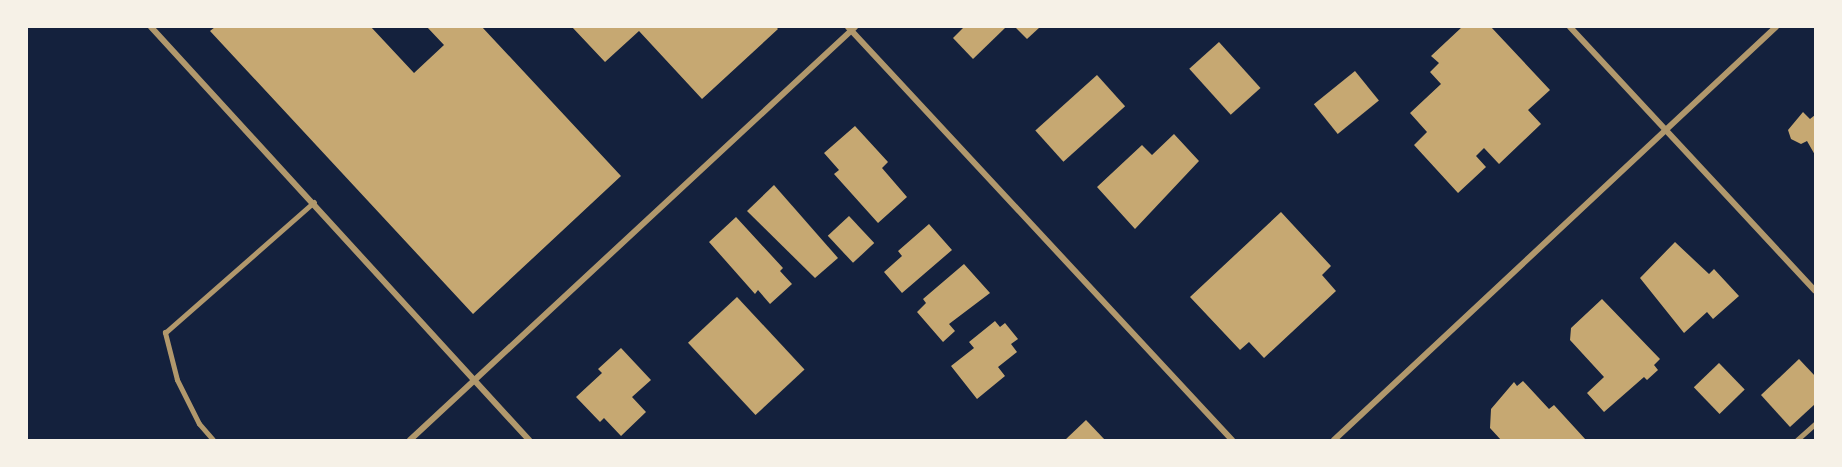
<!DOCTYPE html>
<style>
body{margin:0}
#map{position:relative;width:1842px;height:467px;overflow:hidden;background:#14213d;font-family:"Noto Sans",sans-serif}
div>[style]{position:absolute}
.building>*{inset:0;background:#c6a872;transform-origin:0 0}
.service>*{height:4.5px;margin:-2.25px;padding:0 2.25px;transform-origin:2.25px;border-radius:2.25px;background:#b1986c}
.minor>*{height:6px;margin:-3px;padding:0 3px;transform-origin:3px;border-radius:3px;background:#b1986c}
span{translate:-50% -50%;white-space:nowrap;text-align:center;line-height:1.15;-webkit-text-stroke:5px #f6f1e7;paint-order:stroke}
.frame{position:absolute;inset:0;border:28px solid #f6f1e7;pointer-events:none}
</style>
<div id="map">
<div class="building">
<div style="clip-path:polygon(215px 27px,371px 27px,414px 73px,444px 45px,427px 27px,482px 27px,621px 176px,473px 314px,210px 31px)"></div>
<div style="clip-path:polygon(572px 27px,776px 27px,778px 29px,702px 99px,639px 31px,605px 62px)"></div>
<div style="clip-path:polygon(964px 27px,1006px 27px,973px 59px,953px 38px)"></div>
<div style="clip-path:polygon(1015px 27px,1040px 27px,1027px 39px)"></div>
<div style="clip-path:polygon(1462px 27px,1491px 27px,1550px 90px,1528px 110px,1541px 124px,1499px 164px,1484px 148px,1476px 156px,1486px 167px,1458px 193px,1414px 145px,1427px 132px,1410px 113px,1441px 84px,1430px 72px,1439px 63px,1431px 56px)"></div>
<div style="left:1219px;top:42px;width:62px;height:40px;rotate:48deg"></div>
<div style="left:1355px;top:71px;width:38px;height:53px;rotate:51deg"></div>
<div style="left:1097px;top:75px;width:42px;height:83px;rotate:48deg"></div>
<div style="clip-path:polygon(1803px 112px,1810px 119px,1815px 115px,1815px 155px,1807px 141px,1801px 144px,1791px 139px,1788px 130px)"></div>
<div style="clip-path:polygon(855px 126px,888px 162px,882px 168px,907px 197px,878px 223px,834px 174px,839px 170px,824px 153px)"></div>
<div style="clip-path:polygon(1174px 134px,1199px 161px,1135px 229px,1097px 187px,1142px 145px,1152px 155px)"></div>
<div style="clip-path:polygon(774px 185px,838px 258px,815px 278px,747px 211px)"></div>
<div style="clip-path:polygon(1281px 212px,1331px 266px,1322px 275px,1336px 291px,1264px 358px,1249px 342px,1240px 350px,1190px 297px)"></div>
<div style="left:849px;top:216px;width:37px;height:29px;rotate:47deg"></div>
<div style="clip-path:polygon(736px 217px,783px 268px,780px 271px,792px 284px,770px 304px,758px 290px,755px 294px,709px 242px)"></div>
<div style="clip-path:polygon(929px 224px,952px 250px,902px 293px,884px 272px,902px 256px,898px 251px)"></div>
<div style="clip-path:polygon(1675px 242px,1709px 274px,1714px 269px,1739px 296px,1713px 319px,1707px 312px,1684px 333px,1640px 278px)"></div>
<div style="clip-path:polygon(964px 264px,990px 293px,949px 324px,955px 331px,943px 342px,917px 312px,926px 303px,923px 299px)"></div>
<div style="left:737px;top:297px;width:99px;height:67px;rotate:47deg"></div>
<div style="clip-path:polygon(1602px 299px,1660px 359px,1654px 365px,1658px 370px,1647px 380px,1644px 377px,1604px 412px,1587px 393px,1604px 377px,1570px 340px,1571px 328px)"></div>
<div style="clip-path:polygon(995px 321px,1000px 327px,1005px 323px,1018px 339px,1011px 344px,1017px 352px,998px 367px,1005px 376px,977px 399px,951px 366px,974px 348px,969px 342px)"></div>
<div style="clip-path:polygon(621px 348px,651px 380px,632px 397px,646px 412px,621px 436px,604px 418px,600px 422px,576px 397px,602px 373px,598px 369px)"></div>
<div style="clip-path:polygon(1799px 359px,1815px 376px,1815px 404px,1790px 427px,1761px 395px)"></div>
<div style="left:1719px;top:363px;width:37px;height:35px;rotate:46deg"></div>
<div style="clip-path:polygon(1523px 381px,1549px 409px,1554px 405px,1586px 440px,1501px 440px,1490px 428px,1491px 409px,1514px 382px,1517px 386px)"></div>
<div style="clip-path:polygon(1086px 420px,1105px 440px,1065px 440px)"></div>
</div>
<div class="service">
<div style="left:213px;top:440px;width:21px;rotate:-131deg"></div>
<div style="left:199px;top:424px;width:49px;rotate:-116.6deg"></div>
<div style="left:177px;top:380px;width:49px;rotate:-104.3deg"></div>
<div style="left:165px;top:333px;width:198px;rotate:-41.3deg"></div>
<div style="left:1797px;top:440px;width:24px;rotate:-42deg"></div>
</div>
<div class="minor">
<div style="left:151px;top:27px;width:560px;rotate:47.53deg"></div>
<div style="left:848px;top:27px;width:564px;rotate:47.08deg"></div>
<div style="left:1570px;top:27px;width:360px;rotate:47.1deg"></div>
<div style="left:410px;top:440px;width:607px;rotate:-42.86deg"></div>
<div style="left:1334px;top:440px;width:605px;rotate:-43.06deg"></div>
</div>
<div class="frame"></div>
</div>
